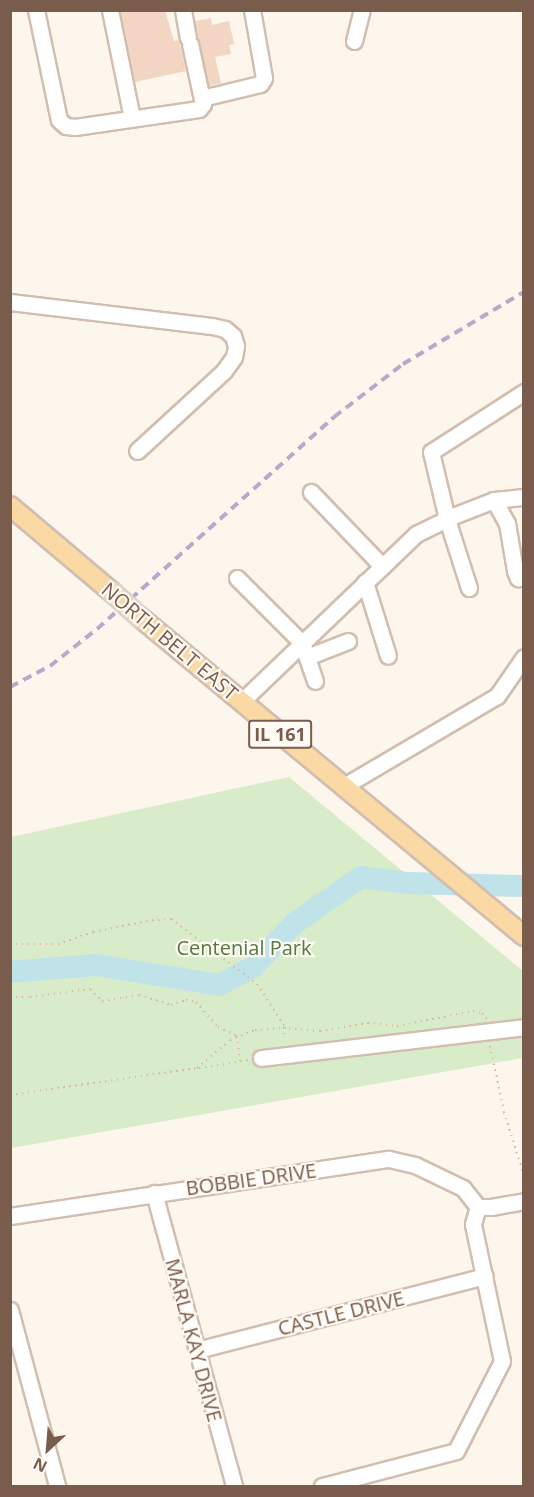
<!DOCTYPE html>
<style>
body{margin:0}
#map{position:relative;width:534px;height:1497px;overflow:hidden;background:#fdf6ec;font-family:"Open Sans",sans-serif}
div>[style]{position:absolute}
.green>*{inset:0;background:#d8ecc9}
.river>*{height:22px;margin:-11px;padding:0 11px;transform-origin:11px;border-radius:11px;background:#bfe3e8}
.building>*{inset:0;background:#f3d5c3}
.path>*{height:2px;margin-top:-1px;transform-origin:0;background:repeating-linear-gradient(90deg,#d9b8a5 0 1.5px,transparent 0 6px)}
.roads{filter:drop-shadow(2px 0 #d1beb0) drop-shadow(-2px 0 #d1beb0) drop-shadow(0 2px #d1beb0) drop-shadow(0 -2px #d1beb0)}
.minor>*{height:15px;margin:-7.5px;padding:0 7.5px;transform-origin:7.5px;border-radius:7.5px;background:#fff}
.major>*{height:18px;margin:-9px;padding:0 9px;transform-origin:9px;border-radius:9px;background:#fbd9a5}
.rail>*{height:4px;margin-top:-2px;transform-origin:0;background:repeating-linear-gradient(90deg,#b9a8c9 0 9px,transparent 0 15px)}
.bridges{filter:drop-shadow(2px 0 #dad1cd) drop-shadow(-2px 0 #dad1cd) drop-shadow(0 2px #dad1cd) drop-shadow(0 -2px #dad1cd)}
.major-bridge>*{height:18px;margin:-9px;padding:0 9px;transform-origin:9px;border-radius:9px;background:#fbd9a5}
span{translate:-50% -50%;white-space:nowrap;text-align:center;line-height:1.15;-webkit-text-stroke:4.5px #fffaf3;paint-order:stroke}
.shield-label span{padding:2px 4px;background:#fffaf3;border:2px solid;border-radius:4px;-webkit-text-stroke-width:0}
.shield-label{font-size:18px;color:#7a5c4d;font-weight:700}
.street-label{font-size:20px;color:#7a5c4d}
.park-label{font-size:20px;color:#537a41}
.frame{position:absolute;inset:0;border:12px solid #7a5c4d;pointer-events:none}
.north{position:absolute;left:18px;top:1419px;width:60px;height:60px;-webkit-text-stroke:4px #fffaf3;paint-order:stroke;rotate:206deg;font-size:16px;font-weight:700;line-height:24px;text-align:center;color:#7a5c4d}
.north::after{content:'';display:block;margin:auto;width:21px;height:27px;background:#7a5c4d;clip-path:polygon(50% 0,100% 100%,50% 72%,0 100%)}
</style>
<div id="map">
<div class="green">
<div style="clip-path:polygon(289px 777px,523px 971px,523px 1058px,11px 1148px,11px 837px)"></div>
</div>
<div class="river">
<div style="left:10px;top:972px;width:86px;rotate:-4.7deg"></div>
<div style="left:96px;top:965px;width:125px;rotate:9.2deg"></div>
<div style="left:219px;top:985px;width:38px;rotate:-28deg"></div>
<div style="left:253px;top:967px;width:62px;rotate:-46.3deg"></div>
<div style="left:296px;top:922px;width:79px;rotate:-34.7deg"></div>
<div style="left:361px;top:877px;width:46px;rotate:7.4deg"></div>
<div style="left:407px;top:883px;width:117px;rotate:1.5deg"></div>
</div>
<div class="building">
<div style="clip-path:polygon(120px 10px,165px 10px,174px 41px,178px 40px,180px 44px,186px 71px,135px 82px)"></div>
<div style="clip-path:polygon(211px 18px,212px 25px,229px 21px,234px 44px,229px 45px,231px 54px,215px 57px,221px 83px,209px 86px,195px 21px)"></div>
</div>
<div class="path">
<div style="left:10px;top:944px;width:48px"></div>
<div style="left:58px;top:944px;width:37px;rotate:-19deg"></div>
<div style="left:93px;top:932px;width:60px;rotate:-11.5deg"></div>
<div style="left:152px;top:920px;width:19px;rotate:-3deg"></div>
<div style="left:171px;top:919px;width:108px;rotate:37.1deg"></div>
<div style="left:257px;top:984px;width:51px;rotate:56.9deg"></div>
<div style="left:285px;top:1027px;width:8px;rotate:97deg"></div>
<div style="left:10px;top:997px;width:20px"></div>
<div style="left:30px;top:997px;width:61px;rotate:-7.6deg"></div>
<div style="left:90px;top:989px;width:17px;rotate:45deg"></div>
<div style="left:102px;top:1001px;width:37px;rotate:-9deg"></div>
<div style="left:139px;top:995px;width:34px;rotate:17deg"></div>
<div style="left:171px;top:1005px;width:16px;rotate:-18deg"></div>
<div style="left:186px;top:1000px;width:10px;rotate:11deg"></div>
<div style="left:196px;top:1002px;width:33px;rotate:49deg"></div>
<div style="left:218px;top:1027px;width:21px;rotate:25deg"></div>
<div style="left:237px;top:1036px;width:25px;rotate:83deg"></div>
<div style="left:490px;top:1046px;width:67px;rotate:78deg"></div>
<div style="left:504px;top:1112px;width:67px;rotate:72.6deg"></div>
<div style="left:199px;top:1068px;width:52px;rotate:-8.9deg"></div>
<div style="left:10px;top:1095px;width:189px;rotate:-8.2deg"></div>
<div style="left:197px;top:1068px;width:43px;rotate:-40.3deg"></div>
<div style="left:230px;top:1040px;width:27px;rotate:-22deg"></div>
<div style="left:255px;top:1030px;width:28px;rotate:-4deg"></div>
<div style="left:283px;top:1028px;width:37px;rotate:5deg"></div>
<div style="left:320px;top:1031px;width:49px;rotate:-9.5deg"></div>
<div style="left:368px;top:1023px;width:29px;rotate:6deg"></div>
<div style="left:397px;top:1026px;width:77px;rotate:-11.2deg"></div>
<div style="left:473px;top:1011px;width:9px;rotate:13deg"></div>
<div style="left:482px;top:1013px;width:8px;rotate:50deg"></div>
</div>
<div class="roads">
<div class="minor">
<div style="left:36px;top:10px;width:112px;rotate:78.2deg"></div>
<div style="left:59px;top:120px;width:9px;rotate:41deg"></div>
<div style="left:66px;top:126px;width:9px;rotate:6deg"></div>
<div style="left:75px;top:127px;width:125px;rotate:-8.3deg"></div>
<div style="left:199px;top:109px;width:6px;rotate:-51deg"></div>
<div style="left:203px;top:104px;width:61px;rotate:-102.2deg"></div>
<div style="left:110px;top:10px;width:110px;rotate:78.5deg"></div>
<div style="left:183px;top:10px;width:28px;rotate:80deg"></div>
<div style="left:354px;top:41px;width:32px;rotate:-76deg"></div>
<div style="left:202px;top:98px;width:60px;rotate:-13.6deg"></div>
<div style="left:260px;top:84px;width:7px;rotate:-56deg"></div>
<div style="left:264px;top:78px;width:69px;rotate:-100deg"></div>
<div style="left:10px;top:302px;width:203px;rotate:6.8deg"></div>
<div style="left:212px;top:326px;width:13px;rotate:13deg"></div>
<div style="left:225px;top:329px;width:11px;rotate:41deg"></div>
<div style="left:233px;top:336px;width:10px;rotate:73deg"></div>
<div style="left:236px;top:346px;width:11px;rotate:100deg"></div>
<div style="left:234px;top:357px;width:17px;rotate:126deg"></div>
<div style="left:224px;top:371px;width:118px;rotate:137.4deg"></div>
<div style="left:311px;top:492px;width:103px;rotate:46.2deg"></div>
<div style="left:494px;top:500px;width:26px;rotate:61deg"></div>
<div style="left:507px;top:523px;width:49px;rotate:80.5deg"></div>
<div style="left:515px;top:571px;width:8px;rotate:67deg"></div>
<div style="left:518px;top:578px;width:6px;rotate:-9deg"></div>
<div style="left:237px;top:578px;width:92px;rotate:45deg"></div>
<div style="left:302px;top:643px;width:40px;rotate:71.1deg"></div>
<div style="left:365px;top:582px;width:77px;rotate:72.7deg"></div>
<div style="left:469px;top:588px;width:72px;rotate:-107.7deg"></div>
<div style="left:447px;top:519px;width:69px;rotate:-103.4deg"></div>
<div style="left:431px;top:452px;width:111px;rotate:-32.8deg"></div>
<div style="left:307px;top:657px;width:44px;rotate:-21.3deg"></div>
<div style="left:242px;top:701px;width:241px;rotate:-43.8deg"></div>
<div style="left:416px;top:534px;width:41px;rotate:-25.9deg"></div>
<div style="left:453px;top:516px;width:44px;rotate:-21.3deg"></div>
<div style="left:494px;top:500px;width:30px;rotate:-6deg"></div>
<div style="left:344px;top:786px;width:178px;rotate:-30.5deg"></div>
<div style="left:497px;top:696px;width:47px;rotate:-55.3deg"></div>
<div style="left:261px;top:1058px;width:265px;rotate:-6.7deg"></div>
<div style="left:154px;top:1193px;width:304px;rotate:74.7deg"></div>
<div style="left:478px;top:1207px;width:13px"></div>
<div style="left:491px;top:1207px;width:34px;rotate:-10deg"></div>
<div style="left:10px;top:1216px;width:383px;rotate:-8.6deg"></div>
<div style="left:389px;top:1159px;width:27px;rotate:13deg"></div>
<div style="left:415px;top:1165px;width:53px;rotate:25.6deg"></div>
<div style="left:463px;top:1188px;width:24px;rotate:52deg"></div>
<div style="left:10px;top:1310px;width:182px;rotate:75deg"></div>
<div style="left:197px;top:1350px;width:297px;rotate:-14.4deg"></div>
<div style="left:322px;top:1486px;width:138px;rotate:-14.6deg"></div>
<div style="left:456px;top:1451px;width:101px;rotate:-62.9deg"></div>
<div style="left:502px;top:1361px;width:140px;rotate:-102deg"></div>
<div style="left:473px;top:1224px;width:18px;rotate:-74deg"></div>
</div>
<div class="major">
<div style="left:10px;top:506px;width:135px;rotate:40.2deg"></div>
<div style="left:141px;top:618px;width:498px;rotate:39.7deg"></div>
</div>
</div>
<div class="rail">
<div style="left:10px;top:687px;width:45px;rotate:-27.7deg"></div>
<div style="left:50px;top:666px;width:60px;rotate:-38.2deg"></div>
<div style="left:97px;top:629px;width:318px;rotate:-41.8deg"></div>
<div style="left:334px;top:417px;width:87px;rotate:-37.5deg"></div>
<div style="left:403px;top:364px;width:141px;rotate:-30.8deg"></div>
</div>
<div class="bridges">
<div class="major-bridge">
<div style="left:113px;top:593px;width:38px;rotate:42deg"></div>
</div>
</div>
<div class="shield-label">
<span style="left:280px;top:734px">IL 161</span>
</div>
<div class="street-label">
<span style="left:170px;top:641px;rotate:40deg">NORTH BELT EAST</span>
<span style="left:251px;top:1179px;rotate:-8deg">BOBBIE DRIVE</span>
<span style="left:341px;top:1313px;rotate:-14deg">CASTLE DRIVE</span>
<span style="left:194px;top:1340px;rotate:75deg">MARLA KAY DRIVE</span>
</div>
<div class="park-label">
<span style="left:244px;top:947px">Centenial Park</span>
</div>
<div class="frame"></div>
<div class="north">N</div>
</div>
